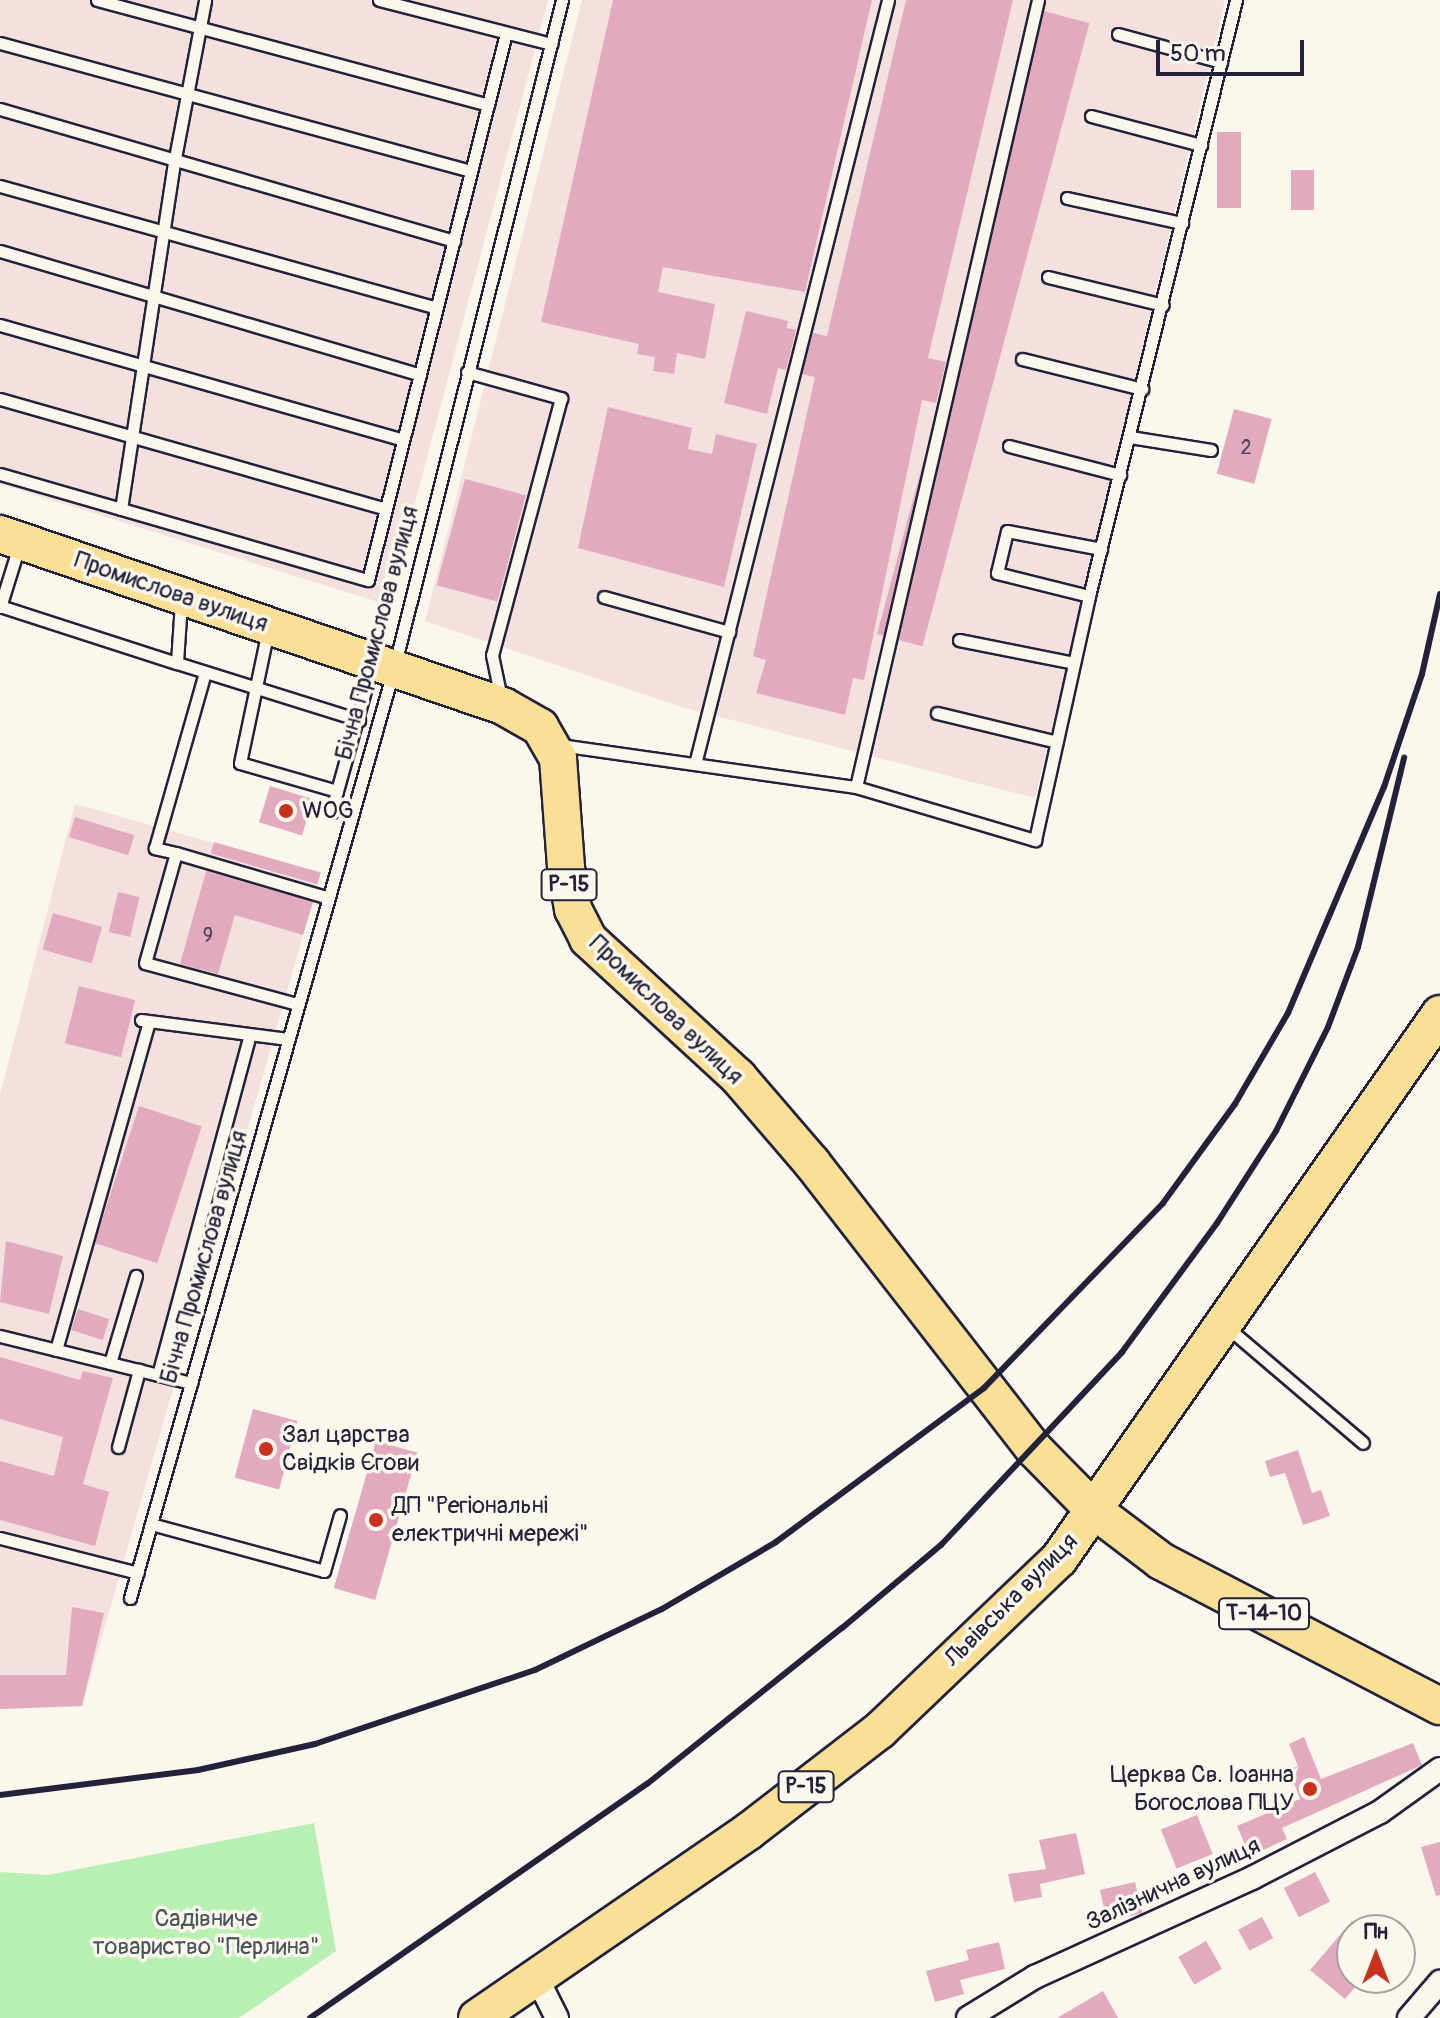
<!DOCTYPE html>
<meta charset="utf-8">
<style>
body{margin:0}
#map{position:relative;width:1440px;height:2018px;overflow:hidden;background:#fbf7ec;font-family:Pangolin,sans-serif}
div>[style]{position:absolute}
.built>*{inset:0;background:#f4e0de}
.green>*{inset:0;background:#b8efb2}
.building>*{inset:0;background:#e2aabe;transform-origin:0 0}
.roads{filter:drop-shadow(2px 0 #22223b) drop-shadow(-2px 0 #22223b) drop-shadow(0 2px #22223b) drop-shadow(0 -2px #22223b)}
.lane>*{height:11px;margin:-5.5px;padding:0 5.5px;transform-origin:5.5px;border-radius:5.5px;background:#fbf7ec}
.street>*{height:22px;margin:-11px;padding:0 11px;transform-origin:11px;border-radius:11px;background:#fbf7ec}
.primary>*{height:36px;margin:-18px;padding:0 18px;transform-origin:18px;border-radius:18px;background:#fadf96}
.rail>*{height:6px;margin:-3px;padding:0 3px;transform-origin:3px;border-radius:3px;background:#22223b}
.dots>*{width:22px;height:22px;translate:-50% -50%;box-sizing:border-box;border:4px solid #fbf7ec;border-radius:50%}
span{translate:-50% -50%;white-space:nowrap;text-align:center;line-height:1.15;-webkit-text-stroke:7px #fbf7ec;paint-order:stroke}
.number-label{font-size:20px;color:#52445c}
.number-label span{-webkit-text-stroke-width:0}
.shield-label span{padding:2px 6px;background:#fbf7ec;border:2px solid;border-radius:6px;-webkit-text-stroke-width:0}
.shield-label{font-size:22px;color:#22223b;font-weight:700}
.street-label{font-size:24px;color:#22223b}
.poi-label{font-size:24px;color:#22223b}
.left{translate:0 -50%;text-align:left}
.right{translate:-100% -50%;text-align:right}
.park-label{font-size:24px;color:#485559}
.north{position:absolute;left:1336px;top:1914px;width:80px;height:80px;box-sizing:border-box;background:#fbf7ec;border:2px solid #a4a2a5;border-radius:50%;rotate:0deg;font-size:22px;font-weight:700;line-height:32px;text-align:center;color:#22223b}
.north::after{content:'';display:block;margin:auto;width:28px;height:36px;background:#c8321e;clip-path:polygon(50% 0,100% 100%,50% 72%,0 100%)}
.scale{position:absolute;left:1156px;top:40px;width:148px;height:36px;box-sizing:border-box;border:4px solid #22223b;border-top:0;padding-left:10px;font-size:24px;line-height:28px;white-space:nowrap;color:#22223b;-webkit-text-stroke:6px #fbf7ec;paint-order:stroke}
</style>
<div id="map">
<div class="built">
<div style="clip-path:polygon(0 0,548px 0,388px 605px,0 484px)"></div>
<div style="clip-path:polygon(582px 0,1225px 0,1035px 798px,685px 708px,425px 621px)"></div>
<div style="clip-path:polygon(75px 804px,321px 873px,82px 1706px,0 1709px,0 1095px)"></div>
</div>
<div class="green">
<div style="clip-path:polygon(314px 1823px,336px 1951px,239px 2018px,0 2018px,0 1872px,48px 1875px)"></div>
</div>
<div class="building">
<div style="clip-path:polygon(613px 0,872px 0,805px 292px,663px 267px,658px 292px,715px 304px,705px 359px,677px 353px,674px 374px,653px 371px,655px 357px,637px 354px,639px 344px,541px 322px)"></div>
<div style="clip-path:polygon(906px 0,1013px 0,928px 358px,946px 362px,936px 403px,922px 400px,864px 680px,853px 678px,845px 715px,756px 693px,766px 660px,753px 656px,815px 377px,802px 374px,813px 333px,827px 336px)"></div>
<div style="left:1044px;top:11px;width:47px;height:645px;rotate:15deg"></div>
<div style="left:1217px;top:132px;width:24px;height:76px"></div>
<div style="left:1314px;top:170px;width:40px;height:23px;rotate:90deg"></div>
<div style="clip-path:polygon(746px 311px,788px 321px,787px 328px,796px 330px,786px 370px,778px 368px,767px 414px,724px 403px)"></div>
<div style="clip-path:polygon(608px 407px,692px 428px,688px 449px,712px 454px,716px 434px,757px 444px,724px 587px,578px 548px)"></div>
<div style="left:1234px;top:409px;width:39px;height:67px;rotate:15deg"></div>
<div style="left:465px;top:479px;width:63px;height:110px;rotate:15deg"></div>
<div style="left:270px;top:786px;width:45px;height:38px;rotate:17deg"></div>
<div style="left:75px;top:817px;width:62px;height:21px;rotate:17deg"></div>
<div style="left:214px;top:842px;width:111px;height:12px;rotate:16deg"></div>
<div style="clip-path:polygon(206px 871px,313px 902px,303px 935px,235px 915px,218px 974px,180px 964px)"></div>
<div style="left:118px;top:892px;width:22px;height:41px;rotate:13deg"></div>
<div style="left:53px;top:913px;width:51px;height:38px;rotate:16deg"></div>
<div style="left:79px;top:986px;width:58px;height:59px;rotate:14deg"></div>
<div style="left:139px;top:1106px;width:66px;height:144px;rotate:18deg"></div>
<div style="clip-path:polygon(6px 1241px,63px 1256px,49px 1314px,0 1302px)"></div>
<div style="left:78px;top:1309px;width:33px;height:22px;rotate:18deg"></div>
<div style="clip-path:polygon(0 1357px,80px 1380px,83px 1371px,113px 1378px,83px 1484px,109px 1492px,95px 1546px,0 1520px,0 1461px,54px 1476px,63px 1437px,0 1419px)"></div>
<div style="left:253px;top:1409px;width:46px;height:71px;rotate:15deg"></div>
<div style="left:376px;top:1441px;width:43px;height:153px;rotate:16deg"></div>
<div style="clip-path:polygon(1298px 1450px,1312px 1493px,1321px 1490px,1330px 1516px,1303px 1525px,1285px 1473px,1270px 1477px,1265px 1461px)"></div>
<div style="clip-path:polygon(72px 1607px,104px 1613px,82px 1706px,0 1709px,0 1675px,66px 1675px)"></div>
<div style="clip-path:polygon(1304px 1737px,1321px 1779px,1413px 1743px,1422px 1765px,1282px 1828px,1287px 1839px,1250px 1856px,1237px 1826px,1300px 1799px,1289px 1770px,1298px 1766px,1289px 1744px)"></div>
<div style="left:1197px;top:1815px;width:42px;height:39px;rotate:68deg"></div>
<div style="clip-path:polygon(1076px 1833px,1085px 1874px,1040px 1884px,1042px 1897px,1014px 1902px,1008px 1874px,1046px 1869px,1039px 1840px)"></div>
<div style="clip-path:polygon(1440px 1842px,1440px 1895px,1436px 1896px,1421px 1847px)"></div>
<div style="left:1315px;top:1872px;width:33px;height:35px;rotate:63deg"></div>
<div style="left:1135px;top:1882px;width:32px;height:36px;rotate:77deg"></div>
<div style="left:1262px;top:1917px;width:24px;height:27px;rotate:62deg"></div>
<div style="clip-path:polygon(1352px 1921px,1352px 1978px,1363px 1978px,1345px 1999px,1310px 1970px)"></div>
<div style="left:1206px;top:1941px;width:32px;height:32px;rotate:60deg"></div>
<div style="clip-path:polygon(999px 1942px,1005px 1969px,960px 1980px,964px 1994px,935px 2002px,926px 1971px,969px 1960px,966px 1950px)"></div>
<div style="clip-path:polygon(1103px 1991px,1118px 2018px,1057px 2018px)"></div>
</div>
<div class="roads">
<div class="lane">
<div style="left:97px;top:0;width:405px;rotate:15deg"></div>
<div style="left:379px;top:0;width:178px;rotate:14.3deg"></div>
<div style="left:1118px;top:34px;width:107px;rotate:15.2deg"></div>
<div style="left:0;top:43px;width:488px;rotate:15.2deg"></div>
<div style="left:0;top:109px;width:473px;rotate:16.2deg"></div>
<div style="left:1091px;top:116px;width:114px;rotate:14.8deg"></div>
<div style="left:0;top:186px;width:453px;rotate:15.6deg"></div>
<div style="left:1067px;top:198px;width:118px;rotate:12.3deg"></div>
<div style="left:0;top:251px;width:438px;rotate:16.4deg"></div>
<div style="left:1048px;top:277px;width:118px;rotate:13.7deg"></div>
<div style="left:0;top:325px;width:419px;rotate:15.9deg"></div>
<div style="left:1022px;top:359px;width:124px;rotate:14deg"></div>
<div style="left:467px;top:372px;width:98px;rotate:15.5deg"></div>
<div style="left:561px;top:398px;width:266px;rotate:105deg"></div>
<div style="left:492px;top:655px;width:44px;rotate:78.2deg"></div>
<div style="left:0;top:399px;width:400px;rotate:15.9deg"></div>
<div style="left:1130px;top:437px;width:82px;rotate:9.1deg"></div>
<div style="left:1009px;top:446px;width:115px;rotate:14.6deg"></div>
<div style="left:0;top:474px;width:383px;rotate:16.1deg"></div>
<div style="left:368px;top:580px;width:564px;rotate:-75.84deg"></div>
<div style="left:121px;top:509px;width:355px;rotate:-81.3deg"></div>
<div style="left:175px;top:158px;width:161px;rotate:-79.2deg"></div>
<div style="left:1089px;top:596px;width:95px;rotate:-166deg"></div>
<div style="left:997px;top:573px;width:43px;rotate:-76.6deg"></div>
<div style="left:1007px;top:531px;width:96px;rotate:10.8deg"></div>
<div style="left:604px;top:597px;width:130px;rotate:15.6deg"></div>
<div style="left:181px;top:602px;width:61px;rotate:93.8deg"></div>
<div style="left:177px;top:663px;width:191px;rotate:17.4deg"></div>
<div style="left:0;top:606px;width:186px;rotate:17.9deg"></div>
<div style="left:0;top:607px;width:64px;rotate:-72.7deg"></div>
<div style="left:268px;top:630px;width:136px;rotate:101.9deg"></div>
<div style="left:240px;top:763px;width:101px;rotate:16.1deg"></div>
<div style="left:337px;top:791px;width:130px;rotate:-74.4deg"></div>
<div style="left:959px;top:640px;width:117px;rotate:11.3deg"></div>
<div style="left:937px;top:713px;width:123px;rotate:13.6deg"></div>
<div style="left:560px;top:745px;width:299px;rotate:8.1deg"></div>
<div style="left:856px;top:787px;width:187px;rotate:16.5deg"></div>
<div style="left:1035px;top:840px;width:250px;rotate:-77.5deg"></div>
<div style="left:1089px;top:596px;width:614px;rotate:-76.14deg"></div>
<div style="left:695px;top:764px;width:788px;rotate:-75.82deg"></div>
<div style="left:856px;top:787px;width:808px;rotate:-76.98deg"></div>
<div style="left:332px;top:812px;width:22px;rotate:-77deg"></div>
<div style="left:176px;top:853px;width:22px;rotate:-167deg"></div>
<div style="left:155px;top:848px;width:183px;rotate:-74.1deg"></div>
<div style="left:297px;top:1004px;width:157px;rotate:-164.9deg"></div>
<div style="left:145px;top:963px;width:114px;rotate:-74.3deg"></div>
<div style="left:176px;top:853px;width:159px;rotate:16.4deg"></div>
<div style="left:141px;top:1020px;width:148px;rotate:7.4deg"></div>
<div style="left:1228px;top:1328px;width:177px;rotate:40.4deg"></div>
<div style="left:0;top:1336px;width:197px;rotate:13.8deg"></div>
<div style="left:56px;top:1350px;width:341px;rotate:-74.2deg"></div>
<div style="left:110px;top:1363px;width:91px;rotate:-73.4deg"></div>
<div style="left:158px;top:1375px;width:352px;rotate:-74.9deg"></div>
<div style="left:118px;top:1447px;width:80px;rotate:-74.7deg"></div>
<div style="left:151px;top:1524px;width:179px;rotate:15.2deg"></div>
<div style="left:324px;top:1571px;width:58px;rotate:-74.1deg"></div>
<div style="left:0;top:1538px;width:142px;rotate:14.2deg"></div>
<div style="left:130px;top:1598px;width:967px;rotate:-74.15deg"></div>
<div style="left:394px;top:668px;width:689px;rotate:-75.88deg"></div>
</div>
<div class="street">
<div style="left:537px;top:1978px;width:45px;rotate:63.4deg"></div>
<div style="left:968px;top:2018px;width:79px;rotate:-31.5deg"></div>
<div style="left:1035px;top:1977px;width:239px;rotate:-24.5deg"></div>
<div style="left:1252px;top:1878px;width:144px;rotate:-27.3deg"></div>
<div style="left:1380px;top:1812px;width:74px;rotate:-35.6deg"></div>
<div style="left:1409px;top:2018px;width:48px;rotate:-49.3deg"></div>
</div>
<div class="primary">
<div style="left:0;top:534px;width:532px;rotate:18.88deg"></div>
<div style="left:503px;top:706px;width:43px;rotate:29.6deg"></div>
<div style="left:540px;top:727px;width:36px;rotate:60deg"></div>
<div style="left:558px;top:758px;width:110px;rotate:85.8deg"></div>
<div style="left:566px;top:868px;width:42px;rotate:80.3deg"></div>
<div style="left:573px;top:909px;width:34px;rotate:63deg"></div>
<div style="left:588px;top:939px;width:204px;rotate:42.6deg"></div>
<div style="left:738px;top:1077px;width:113px;rotate:49.3deg"></div>
<div style="left:812px;top:1163px;width:362px;rotate:52.2deg"></div>
<div style="left:1034px;top:1449px;width:87px;rotate:45.5deg"></div>
<div style="left:1095px;top:1511px;width:83px;rotate:37.1deg"></div>
<div style="left:1161px;top:1561px;width:314px;rotate:27.5deg"></div>
<div style="left:477px;top:2018px;width:330px;rotate:-34.5deg"></div>
<div style="left:749px;top:1831px;width:165px;rotate:-37.6deg"></div>
<div style="left:880px;top:1730px;width:248px;rotate:-43.7deg"></div>
<div style="left:1059px;top:1559px;width:665px;rotate:-55.04deg"></div>
</div>
</div>
<div class="rail">
<div style="left:0;top:1795px;width:200px;rotate:-7.2deg"></div>
<div style="left:198px;top:1770px;width:120px;rotate:-12.5deg"></div>
<div style="left:315px;top:1744px;width:232px;rotate:-18.6deg"></div>
<div style="left:535px;top:1670px;width:141px;rotate:-25.7deg"></div>
<div style="left:662px;top:1609px;width:132px;rotate:-30.4deg"></div>
<div style="left:776px;top:1542px;width:259px;rotate:-36.5deg"></div>
<div style="left:984px;top:1388px;width:257px;rotate:-45.9deg"></div>
<div style="left:1163px;top:1203px;width:122px;rotate:-54deg"></div>
<div style="left:1235px;top:1104px;width:105px;rotate:-59.8deg"></div>
<div style="left:1288px;top:1013px;width:246px;rotate:-67deg"></div>
<div style="left:1384px;top:787px;width:119px;rotate:-71.4deg"></div>
<div style="left:1422px;top:674px;width:82px;rotate:-77.3deg"></div>
<div style="left:310px;top:2018px;width:410px;rotate:-34.8deg"></div>
<div style="left:647px;top:1784px;width:250px;rotate:-38.7deg"></div>
<div style="left:842px;top:1628px;width:129px;rotate:-40deg"></div>
<div style="left:941px;top:1545px;width:265px;rotate:-46.8deg"></div>
<div style="left:1122px;top:1352px;width:160px;rotate:-53.6deg"></div>
<div style="left:1217px;top:1223px;width:109px;rotate:-57.3deg"></div>
<div style="left:1276px;top:1131px;width:116px;rotate:-63.4deg"></div>
<div style="left:1328px;top:1027px;width:85px;rotate:-69.4deg"></div>
<div style="left:1358px;top:947px;width:195px;rotate:-76.3deg"></div>
</div>
<div class="dots">
<div style="left:286px;top:811px;background:#c8321e"></div>
<div style="left:266px;top:1449px;background:#c8321e"></div>
<div style="left:376px;top:1520px;background:#c8321e"></div>
<div style="left:1310px;top:1789px;background:#c8321e"></div>
</div>
<div class="number-label">
<span style="left:1246px;top:447px">2</span>
<span style="left:208px;top:935px">9</span>
</div>
<div class="shield-label">
<span style="left:569px;top:885px">Р-15</span>
<span style="left:1264px;top:1614px">Т-14-10</span>
<span style="left:806px;top:1787px">Р-15</span>
</div>
<div class="street-label">
<span style="left:171px;top:592px;rotate:19deg">Промислова вулиця</span>
<span style="left:377px;top:633px;rotate:-75deg">Бічна Промислова вулиця</span>
<span style="left:666px;top:1010px;rotate:44deg">Промислова вулиця</span>
<span style="left:204px;top:1257px;rotate:-74deg">Бічна Промислова вулиця</span>
<span style="left:1011px;top:1600px;rotate:-45deg">Львівська вулиця</span>
<span style="left:1173px;top:1884px;rotate:-25deg">Залізнична вулиця</span>
</div>
<div class="poi-label">
<span class="left" style="left:302px;top:811px">WOG</span>
<span class="left" style="left:282px;top:1449px">Зал царства<br>Свідків Єгови</span>
<span class="left" style="left:392px;top:1520px">ДП "Регіональні<br>електричні мережі"</span>
<span class="right" style="left:1294px;top:1789px">Церква Св. Іоанна<br>Богослова ПЦУ</span>
</div>
<div class="park-label">
<span style="left:206px;top:1933px">Садівниче<br>товариство "Перлина"</span>
</div>
<div class="north">Пн</div>
<div class="scale">50 m</div>
</div>
